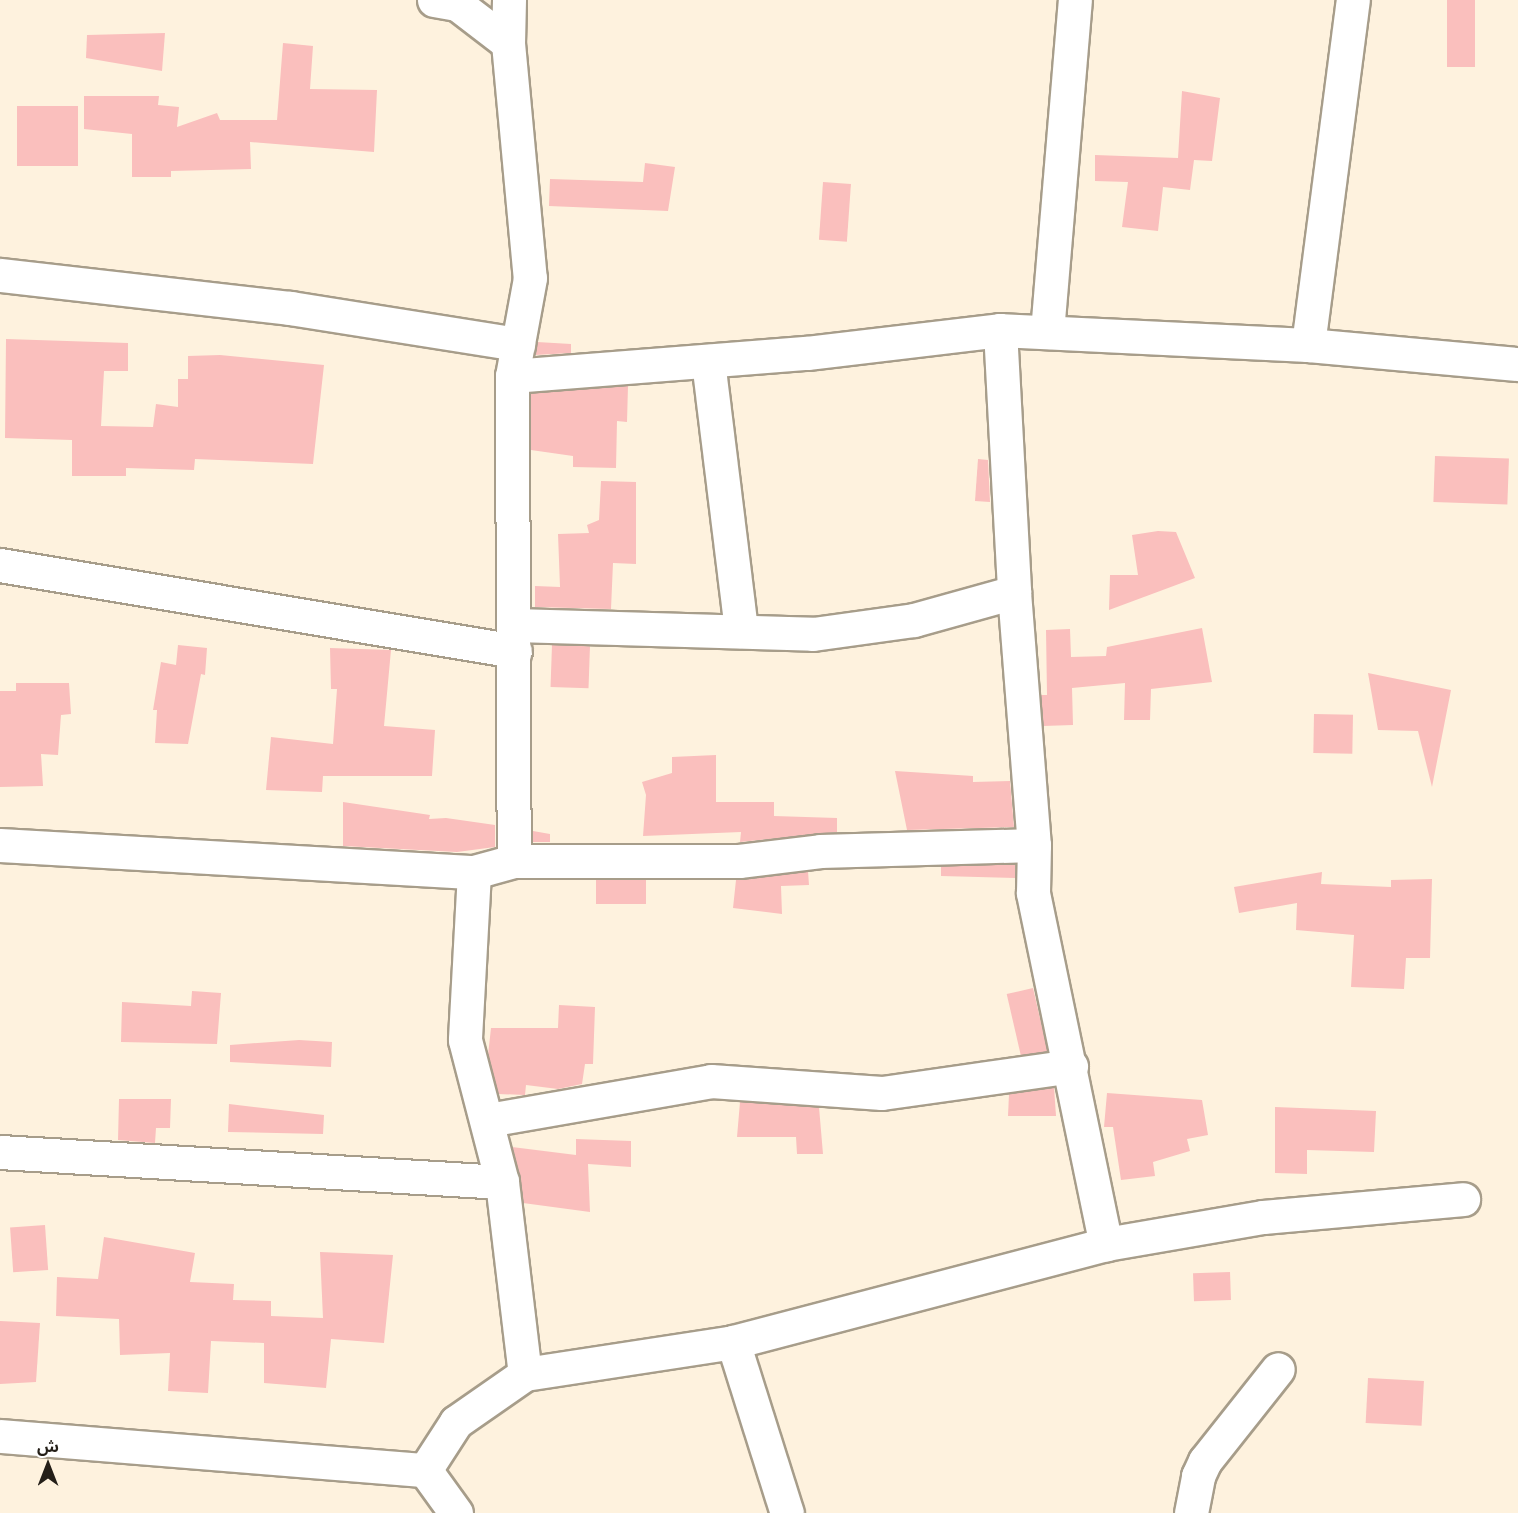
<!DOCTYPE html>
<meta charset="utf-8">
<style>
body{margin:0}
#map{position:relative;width:1518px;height:1513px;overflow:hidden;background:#fef2de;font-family:Karla,"Noto Sans Arabic",sans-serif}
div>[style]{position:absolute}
.building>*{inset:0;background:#fabfbd;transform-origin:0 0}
.roads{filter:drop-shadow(2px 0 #a79d8a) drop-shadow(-2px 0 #a79d8a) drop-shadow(0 2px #a79d8a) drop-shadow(0 -2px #a79d8a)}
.street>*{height:33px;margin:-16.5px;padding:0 16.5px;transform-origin:16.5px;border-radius:16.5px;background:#fff}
span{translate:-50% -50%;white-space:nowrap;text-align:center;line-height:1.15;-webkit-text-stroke:5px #fff;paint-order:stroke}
.north{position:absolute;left:18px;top:1435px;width:60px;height:60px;-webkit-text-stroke:4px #fff;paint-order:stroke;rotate:0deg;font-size:16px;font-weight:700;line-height:24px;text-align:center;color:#241f18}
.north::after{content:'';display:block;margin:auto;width:21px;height:27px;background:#241f18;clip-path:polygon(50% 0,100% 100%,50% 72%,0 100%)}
</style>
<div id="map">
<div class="building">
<div style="left:1447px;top:0;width:28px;height:67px"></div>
<div style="clip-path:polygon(165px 33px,162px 71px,86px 58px,87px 35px)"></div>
<div style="clip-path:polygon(283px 43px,313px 46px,310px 89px,377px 90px,374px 152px,250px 142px,251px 169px,171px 171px,171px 177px,132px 177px,132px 134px,84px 129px,84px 96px,159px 96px,158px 105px,179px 107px,177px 127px,217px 113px,220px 120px,277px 120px)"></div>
<div style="clip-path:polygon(1182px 91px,1220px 98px,1212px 161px,1194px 160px,1190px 190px,1163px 187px,1158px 231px,1122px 227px,1128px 182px,1095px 181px,1095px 155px,1178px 158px)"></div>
<div style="left:17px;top:106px;width:61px;height:60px"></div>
<div style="clip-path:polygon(645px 163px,675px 167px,668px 211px,549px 206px,550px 179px,643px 182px)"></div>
<div style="left:823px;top:182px;width:28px;height:58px;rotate:4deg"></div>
<div style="clip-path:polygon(6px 339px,128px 343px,128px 371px,104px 371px,101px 426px,153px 427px,156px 404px,178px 407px,178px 379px,188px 379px,188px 356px,220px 355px,324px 365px,313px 464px,195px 459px,194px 470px,126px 468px,126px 476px,72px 476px,72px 440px,5px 438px)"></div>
<div style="clip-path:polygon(537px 342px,571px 344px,571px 353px,535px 355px)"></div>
<div style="clip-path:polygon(628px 386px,627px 422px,617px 421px,616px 468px,573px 467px,573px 456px,531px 450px,531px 393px)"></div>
<div style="left:1435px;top:456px;width:74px;height:46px;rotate:2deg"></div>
<div style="clip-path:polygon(978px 459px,988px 460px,990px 502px,975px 501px)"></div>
<div style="clip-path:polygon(601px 481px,636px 482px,636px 564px,613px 563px,611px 609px,535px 607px,535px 586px,560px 587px,558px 534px,589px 533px,587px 525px,599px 520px)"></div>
<div style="clip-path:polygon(1158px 531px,1176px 532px,1195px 578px,1109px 610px,1110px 575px,1138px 575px,1132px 535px)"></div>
<div style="clip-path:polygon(1202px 628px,1212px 682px,1151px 689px,1150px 720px,1124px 720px,1125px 683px,1072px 688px,1073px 725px,1043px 726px,1041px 695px,1047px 695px,1046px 630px,1070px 629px,1071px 657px,1106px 656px,1107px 647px)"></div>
<div style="clip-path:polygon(178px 645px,207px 648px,205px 675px,201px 674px,188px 744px,155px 743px,157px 710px,153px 710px,161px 662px,176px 665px)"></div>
<div style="left:552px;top:645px;width:38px;height:42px;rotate:2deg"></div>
<div style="clip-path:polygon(330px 648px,391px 650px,384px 726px,435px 730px,432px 776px,323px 776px,322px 792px,266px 790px,271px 737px,333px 744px,337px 689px,331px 689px)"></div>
<div style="clip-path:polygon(1368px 673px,1451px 690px,1432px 787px,1418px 731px,1378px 730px)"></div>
<div style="clip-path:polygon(16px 683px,69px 683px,71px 714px,61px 715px,58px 755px,41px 754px,43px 786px,0 787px,0 691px,16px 691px)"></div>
<div style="left:1314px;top:714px;width:39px;height:39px;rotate:1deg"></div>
<div style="clip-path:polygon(716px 755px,716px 802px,774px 802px,774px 816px,837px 818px,837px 832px,740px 842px,741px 832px,643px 836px,646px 795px,642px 782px,672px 773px,672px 757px)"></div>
<div style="clip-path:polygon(895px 771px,973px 776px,973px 782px,1010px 781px,1014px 827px,907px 830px)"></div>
<div style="clip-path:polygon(343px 802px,430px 815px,429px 819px,446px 818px,495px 825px,495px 847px,457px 852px,343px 846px)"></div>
<div style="clip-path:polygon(533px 831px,550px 834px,550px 842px,533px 842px)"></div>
<div style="clip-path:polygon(1015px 864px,1015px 878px,941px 876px,941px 866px)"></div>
<div style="clip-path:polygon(808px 871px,809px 885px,781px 886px,782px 914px,733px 908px,736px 880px)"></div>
<div style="clip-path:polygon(1322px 872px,1321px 884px,1391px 887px,1391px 880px,1432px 879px,1430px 958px,1406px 958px,1404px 989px,1351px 987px,1354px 935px,1296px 930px,1297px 903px,1239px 913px,1234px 887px)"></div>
<div style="left:596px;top:880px;width:50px;height:24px"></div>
<div style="left:1033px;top:988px;width:65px;height:27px;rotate:77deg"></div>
<div style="clip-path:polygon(192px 991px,221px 993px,217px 1044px,121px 1042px,122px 1002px,191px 1006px)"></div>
<div style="clip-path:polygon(559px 1005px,595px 1007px,593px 1064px,585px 1064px,582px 1084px,558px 1089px,526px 1085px,525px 1095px,498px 1094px,488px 1055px,491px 1028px,558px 1028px)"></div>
<div style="clip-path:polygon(299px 1040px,332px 1042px,331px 1067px,230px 1062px,230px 1045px)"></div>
<div style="clip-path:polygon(1054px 1087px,1056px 1116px,1008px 1116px,1009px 1094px)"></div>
<div style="clip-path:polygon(1107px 1093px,1202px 1100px,1208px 1135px,1187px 1139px,1190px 1151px,1153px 1162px,1155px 1176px,1121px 1180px,1113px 1127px,1104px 1127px)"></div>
<div style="clip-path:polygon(119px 1099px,171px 1099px,170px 1128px,156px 1128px,155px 1143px,118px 1140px)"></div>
<div style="clip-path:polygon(740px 1102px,819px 1107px,823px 1154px,797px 1154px,796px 1137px,737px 1137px)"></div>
<div style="clip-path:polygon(229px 1104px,324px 1115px,323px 1134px,228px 1132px)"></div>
<div style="clip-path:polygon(1275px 1107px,1376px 1111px,1374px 1152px,1307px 1150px,1307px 1174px,1275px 1173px)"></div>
<div style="clip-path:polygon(576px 1139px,631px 1141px,631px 1167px,588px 1164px,590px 1212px,523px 1203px,512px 1147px,576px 1155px)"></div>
<div style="left:45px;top:1225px;width:45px;height:35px;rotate:86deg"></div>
<div style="clip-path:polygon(104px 1237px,195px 1253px,190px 1282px,234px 1284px,233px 1300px,271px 1301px,271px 1316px,323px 1318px,320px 1252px,393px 1255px,384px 1343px,331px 1339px,326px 1388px,264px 1383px,264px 1343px,211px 1341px,208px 1393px,168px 1391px,170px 1353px,120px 1355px,119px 1319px,56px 1316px,57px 1277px,98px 1279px)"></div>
<div style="left:1230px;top:1272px;width:28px;height:37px;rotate:88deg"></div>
<div style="clip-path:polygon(0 1321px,40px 1323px,36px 1382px,0 1384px)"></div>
<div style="left:1368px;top:1378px;width:56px;height:45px;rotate:3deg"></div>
</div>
<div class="roads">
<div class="street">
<div style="left:434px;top:0;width:23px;rotate:10deg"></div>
<div style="left:457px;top:4px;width:64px;rotate:37.4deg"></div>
<div style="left:509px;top:0;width:43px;rotate:91.3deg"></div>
<div style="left:508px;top:43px;width:236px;rotate:84.7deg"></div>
<div style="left:530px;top:278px;width:100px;rotate:100.4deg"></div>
<div style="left:512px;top:376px;width:485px;rotate:89.8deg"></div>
<div style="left:0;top:275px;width:292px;rotate:6.5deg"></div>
<div style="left:290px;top:308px;width:231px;rotate:9deg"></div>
<div style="left:1000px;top:330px;width:262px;rotate:86.9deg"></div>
<div style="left:1014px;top:592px;width:254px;rotate:85.5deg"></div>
<div style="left:1034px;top:845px;width:48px;rotate:91.2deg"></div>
<div style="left:1033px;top:893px;width:359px;rotate:78.3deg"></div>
<div style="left:1047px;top:332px;width:333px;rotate:-85.2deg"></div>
<div style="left:1308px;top:345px;width:348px;rotate:-82.6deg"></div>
<div style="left:708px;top:361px;width:272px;rotate:83deg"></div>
<div style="left:512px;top:376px;width:296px;rotate:-4.5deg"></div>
<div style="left:807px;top:353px;width:194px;rotate:-6.8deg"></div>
<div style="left:1000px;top:330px;width:308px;rotate:2.8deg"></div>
<div style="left:1308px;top:345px;width:211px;rotate:5.2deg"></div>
<div style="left:0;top:565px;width:522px;rotate:9.48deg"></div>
<div style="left:515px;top:625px;width:298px;rotate:1.7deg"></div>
<div style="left:813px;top:634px;width:102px;rotate:-7.9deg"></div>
<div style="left:914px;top:620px;width:104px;rotate:-15.6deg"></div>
<div style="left:0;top:845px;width:475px;rotate:3.3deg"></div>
<div style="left:474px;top:872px;width:41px;rotate:-15.4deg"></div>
<div style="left:514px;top:861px;width:225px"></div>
<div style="left:739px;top:861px;width:82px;rotate:-7deg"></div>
<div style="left:820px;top:851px;width:214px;rotate:-1.6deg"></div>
<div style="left:474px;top:872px;width:168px;rotate:93.1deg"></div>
<div style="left:465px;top:1040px;width:147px;rotate:75.4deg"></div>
<div style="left:502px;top:1182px;width:193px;rotate:83.2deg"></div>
<div style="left:488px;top:1120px;width:226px;rotate:-9.9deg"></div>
<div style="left:711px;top:1081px;width:171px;rotate:4deg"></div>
<div style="left:882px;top:1093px;width:191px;rotate:-8.1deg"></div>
<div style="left:0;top:1152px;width:503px;rotate:3.42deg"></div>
<div style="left:733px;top:1342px;width:179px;rotate:72.5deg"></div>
<div style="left:0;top:1436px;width:426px;rotate:4.6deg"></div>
<div style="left:425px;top:1470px;width:53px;rotate:54.2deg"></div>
<div style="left:425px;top:1470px;width:57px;rotate:-57.1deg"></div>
<div style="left:456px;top:1422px;width:84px;rotate:-34.8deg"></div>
<div style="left:525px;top:1374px;width:210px;rotate:-8.7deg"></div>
<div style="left:733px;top:1342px;width:386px;rotate:-14.7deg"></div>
<div style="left:1106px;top:1244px;width:159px;rotate:-9.8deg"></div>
<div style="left:1263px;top:1217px;width:201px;rotate:-5.1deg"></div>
<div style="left:1191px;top:1513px;width:38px;rotate:-79deg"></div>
<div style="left:1198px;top:1476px;width:17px;rotate:-65deg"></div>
<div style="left:1205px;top:1461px;width:117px;rotate:-51.6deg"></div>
</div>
</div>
<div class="north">ش</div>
</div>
